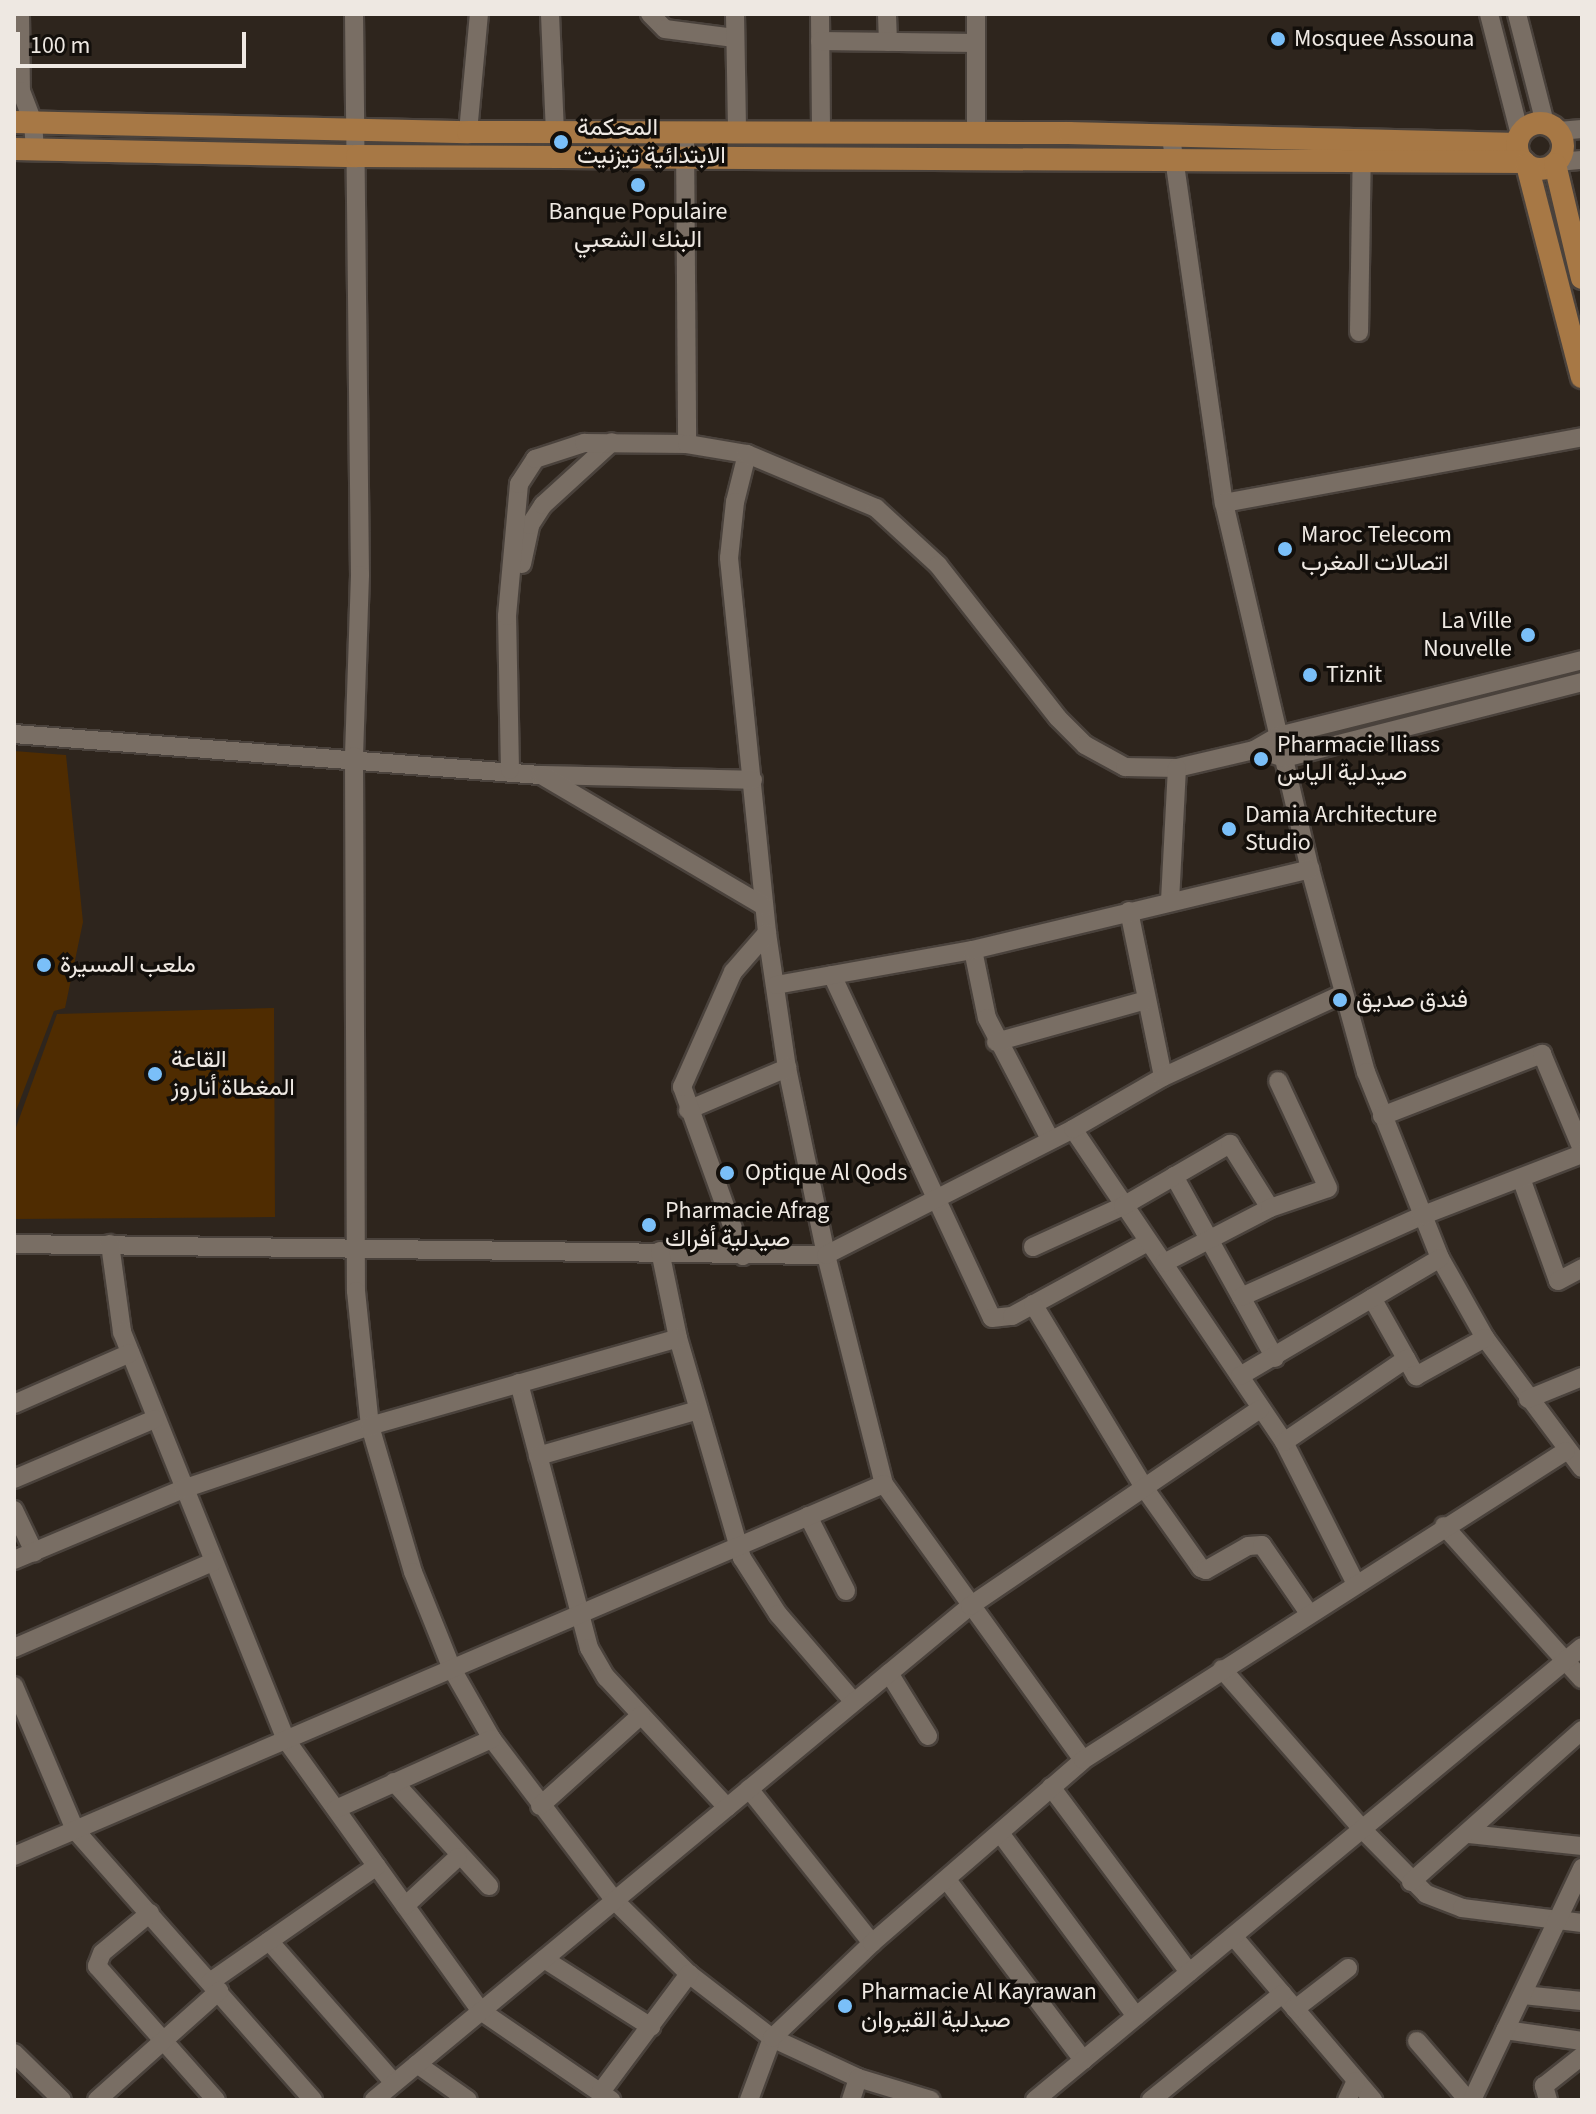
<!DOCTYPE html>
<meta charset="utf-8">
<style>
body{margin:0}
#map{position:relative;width:1596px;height:2114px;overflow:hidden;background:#2e251d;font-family:"Source Sans 3",Vazirmatn,sans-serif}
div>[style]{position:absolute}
.green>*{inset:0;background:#4f2c01}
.roads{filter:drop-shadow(2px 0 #4a423c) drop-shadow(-2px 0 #4a423c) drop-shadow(0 2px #4a423c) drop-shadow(0 -2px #4a423c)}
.minor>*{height:18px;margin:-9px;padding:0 9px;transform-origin:9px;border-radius:9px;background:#796e64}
.major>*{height:22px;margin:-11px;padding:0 11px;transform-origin:11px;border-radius:11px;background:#a77845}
.major>.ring{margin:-11px;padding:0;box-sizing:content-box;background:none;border:22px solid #a77845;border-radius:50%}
.dots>*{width:22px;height:22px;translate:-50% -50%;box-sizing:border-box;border:4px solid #130f0b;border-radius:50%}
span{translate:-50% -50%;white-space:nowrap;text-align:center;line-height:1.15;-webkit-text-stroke:7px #130f0b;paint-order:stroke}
.poi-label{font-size:24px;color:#eee8e2}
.left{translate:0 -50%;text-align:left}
.right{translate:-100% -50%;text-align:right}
.frame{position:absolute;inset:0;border:16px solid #eee8e2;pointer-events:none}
.scale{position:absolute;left:16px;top:32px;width:230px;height:36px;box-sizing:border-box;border:4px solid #eee8e2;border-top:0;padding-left:10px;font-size:24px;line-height:28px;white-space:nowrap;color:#eee8e2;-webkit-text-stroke:6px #130f0b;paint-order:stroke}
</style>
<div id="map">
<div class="green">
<div style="clip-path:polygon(14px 751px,66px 755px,83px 922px,65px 1008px,54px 1011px,14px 1116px)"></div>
<div style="clip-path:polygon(274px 1008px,275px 1217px,14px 1219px,14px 1133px,57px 1014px)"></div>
</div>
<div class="roads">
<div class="minor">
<div style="left:20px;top:14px;width:77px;rotate:89.3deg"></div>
<div style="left:21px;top:91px;width:33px;rotate:69deg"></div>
<div style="left:33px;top:122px;width:26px;rotate:86deg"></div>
<div style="left:354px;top:14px;width:561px;rotate:89.39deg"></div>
<div style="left:360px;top:575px;width:181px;rotate:91.9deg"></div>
<div style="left:354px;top:756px;width:535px;rotate:89.79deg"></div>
<div style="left:356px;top:1291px;width:136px;rotate:84.1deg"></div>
<div style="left:370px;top:1426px;width:152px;rotate:73.6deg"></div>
<div style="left:413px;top:1572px;width:105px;rotate:68.1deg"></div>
<div style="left:452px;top:1669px;width:81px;rotate:60.3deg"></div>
<div style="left:492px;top:1739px;width:203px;rotate:52.8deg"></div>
<div style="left:615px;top:1901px;width:104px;rotate:44.6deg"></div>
<div style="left:689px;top:1974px;width:105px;rotate:37.6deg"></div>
<div style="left:772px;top:2038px;width:95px;rotate:24.9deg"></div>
<div style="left:858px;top:2078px;width:76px;rotate:16.8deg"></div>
<div style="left:550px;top:14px;width:119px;rotate:87.6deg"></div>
<div style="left:650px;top:14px;width:21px;rotate:45deg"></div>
<div style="left:665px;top:29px;width:70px;rotate:7.4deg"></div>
<div style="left:735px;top:14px;width:120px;rotate:89deg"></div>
<div style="left:820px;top:14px;width:119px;rotate:89.5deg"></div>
<div style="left:887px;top:14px;width:28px;rotate:88deg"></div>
<div style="left:1489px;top:14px;width:125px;rotate:75.6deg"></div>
<div style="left:1517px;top:14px;width:113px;rotate:75.6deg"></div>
<div style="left:820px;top:41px;width:156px;rotate:0.7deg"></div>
<div style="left:1559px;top:131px;width:23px;rotate:-5deg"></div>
<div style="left:468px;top:132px;width:119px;rotate:-84.7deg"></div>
<div style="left:685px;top:134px;width:310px;rotate:89.6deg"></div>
<div style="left:976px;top:134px;width:120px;rotate:-90deg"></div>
<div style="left:1171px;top:137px;width:370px;rotate:81.8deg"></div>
<div style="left:1224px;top:503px;width:376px;rotate:76.8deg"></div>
<div style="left:1310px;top:869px;width:211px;rotate:74.6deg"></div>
<div style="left:1366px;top:1072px;width:200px;rotate:68.3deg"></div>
<div style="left:1440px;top:1258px;width:92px;rotate:60.6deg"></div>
<div style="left:1485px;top:1338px;width:162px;rotate:53.3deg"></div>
<div style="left:1558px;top:162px;width:24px;rotate:-5deg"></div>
<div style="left:1359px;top:332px;width:183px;rotate:-89.1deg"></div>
<div style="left:747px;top:454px;width:49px;rotate:104deg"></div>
<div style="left:735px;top:502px;width:56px;rotate:96.1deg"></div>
<div style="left:729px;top:558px;width:377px;rotate:84.2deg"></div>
<div style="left:767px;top:933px;width:136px;rotate:81.6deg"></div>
<div style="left:787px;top:1068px;width:191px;rotate:78.2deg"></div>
<div style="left:826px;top:1255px;width:236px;rotate:75.8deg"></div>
<div style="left:884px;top:1484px;width:340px;rotate:54.2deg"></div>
<div style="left:1224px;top:503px;width:364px;rotate:-10.4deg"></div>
<div style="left:522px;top:564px;width:40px;rotate:-78deg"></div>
<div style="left:530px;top:525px;width:24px;rotate:-57deg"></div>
<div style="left:543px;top:505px;width:93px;rotate:-42.4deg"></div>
<div style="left:14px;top:734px;width:528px;rotate:4.46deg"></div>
<div style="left:540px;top:775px;width:213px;rotate:1.3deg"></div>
<div style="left:1272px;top:754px;width:13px;rotate:18deg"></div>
<div style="left:1284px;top:758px;width:308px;rotate:-14.3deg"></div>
<div style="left:510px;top:770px;width:154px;rotate:-91.1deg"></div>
<div style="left:507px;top:616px;width:133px;rotate:-84.8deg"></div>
<div style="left:519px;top:484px;width:30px;rotate:-57deg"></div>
<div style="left:535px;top:459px;width:52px;rotate:-18.1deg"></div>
<div style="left:584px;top:443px;width:103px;rotate:0.6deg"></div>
<div style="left:687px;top:444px;width:61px;rotate:9.5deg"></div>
<div style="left:747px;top:454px;width:140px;rotate:22.7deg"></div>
<div style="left:876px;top:508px;width:84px;rotate:42.6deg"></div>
<div style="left:938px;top:565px;width:194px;rotate:51.9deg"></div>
<div style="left:1058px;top:718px;width:38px;rotate:45deg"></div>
<div style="left:1085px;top:745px;width:46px;rotate:28.8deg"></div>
<div style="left:1125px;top:767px;width:52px;rotate:1.1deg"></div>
<div style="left:1177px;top:768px;width:79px;rotate:-13.2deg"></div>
<div style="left:1254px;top:750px;width:28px;rotate:-30deg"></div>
<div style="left:1278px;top:736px;width:313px;rotate:-14deg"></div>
<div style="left:543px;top:776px;width:256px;rotate:30.5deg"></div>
<div style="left:1170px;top:901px;width:133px;rotate:-87deg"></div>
<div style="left:1129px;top:911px;width:169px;rotate:78.4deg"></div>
<div style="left:973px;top:950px;width:69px;rotate:78.4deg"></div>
<div style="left:987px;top:1018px;width:136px;rotate:62.5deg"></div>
<div style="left:832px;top:975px;width:378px;rotate:65deg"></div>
<div style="left:992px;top:1318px;width:20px;rotate:-6deg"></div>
<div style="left:1012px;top:1316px;width:155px;rotate:-28.6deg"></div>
<div style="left:776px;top:985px;width:200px;rotate:-10.1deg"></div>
<div style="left:973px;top:950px;width:347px;rotate:-13.5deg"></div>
<div style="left:996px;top:1042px;width:156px;rotate:-15.6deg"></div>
<div style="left:688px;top:1110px;width:108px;rotate:-23deg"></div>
<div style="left:1382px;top:1116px;width:172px;rotate:-21.2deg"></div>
<div style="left:1542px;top:1054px;width:103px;rotate:67.2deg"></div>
<div style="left:1073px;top:1129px;width:377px;rotate:56deg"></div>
<div style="left:1284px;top:1442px;width:159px;rotate:63.1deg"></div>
<div style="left:1174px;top:1176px;width:208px;rotate:61deg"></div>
<div style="left:1521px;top:1178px;width:109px;rotate:70.2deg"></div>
<div style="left:1558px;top:1281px;width:27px;rotate:-28deg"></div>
<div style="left:14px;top:1244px;width:812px;rotate:0.78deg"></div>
<div style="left:826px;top:1255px;width:277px;rotate:-27deg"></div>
<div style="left:1073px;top:1129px;width:104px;rotate:-30deg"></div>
<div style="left:1163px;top:1077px;width:198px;rotate:-24.8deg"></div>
<div style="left:110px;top:1244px;width:89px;rotate:82.2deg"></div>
<div style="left:122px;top:1332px;width:440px;rotate:68.1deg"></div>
<div style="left:286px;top:1740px;width:334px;rotate:54.3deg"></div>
<div style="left:481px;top:2011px;width:158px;rotate:34.4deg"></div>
<div style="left:1033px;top:1247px;width:99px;rotate:-24.5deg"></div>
<div style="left:1123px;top:1206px;width:124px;rotate:-30.1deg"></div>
<div style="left:1230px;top:1144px;width:75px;rotate:58deg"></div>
<div style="left:660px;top:1251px;width:89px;rotate:78.3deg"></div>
<div style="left:678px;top:1338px;width:229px;rotate:73.8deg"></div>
<div style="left:742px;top:1558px;width:67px;rotate:57.3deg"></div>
<div style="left:778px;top:1614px;width:116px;rotate:49.2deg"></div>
<div style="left:743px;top:1256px;width:180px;rotate:-109.8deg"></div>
<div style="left:682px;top:1087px;width:126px;rotate:-66.1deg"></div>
<div style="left:733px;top:972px;width:52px;rotate:-48.9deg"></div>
<div style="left:1164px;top:1263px;width:119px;rotate:-27.4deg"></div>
<div style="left:1270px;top:1208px;width:61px;rotate:-19deg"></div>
<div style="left:1328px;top:1188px;width:118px;rotate:-115deg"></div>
<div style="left:1241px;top:1297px;width:197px;rotate:-24.2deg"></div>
<div style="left:1421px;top:1216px;width:173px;rotate:-21.1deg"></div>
<div style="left:1372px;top:1298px;width:90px;rotate:60.6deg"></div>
<div style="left:1416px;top:1376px;width:79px;rotate:-28.8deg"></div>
<div style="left:1033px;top:1304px;width:216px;rotate:58.8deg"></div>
<div style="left:1145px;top:1489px;width:97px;rotate:54.7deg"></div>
<div style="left:1201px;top:1568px;width:5px;rotate:22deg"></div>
<div style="left:1206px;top:1570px;width:48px;rotate:-29.7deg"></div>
<div style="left:1248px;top:1546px;width:14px;rotate:-4deg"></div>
<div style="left:1262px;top:1545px;width:81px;rotate:55.5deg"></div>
<div style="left:1240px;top:1376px;width:232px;rotate:-30.5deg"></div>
<div style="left:519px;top:1383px;width:274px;rotate:75.2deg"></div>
<div style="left:589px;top:1648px;width:34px;rotate:60deg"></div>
<div style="left:606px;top:1677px;width:178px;rotate:47.1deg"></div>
<div style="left:1528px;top:1399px;width:58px;rotate:-22.2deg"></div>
<div style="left:14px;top:1404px;width:127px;rotate:-23.7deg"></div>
<div style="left:1284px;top:1442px;width:148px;rotate:-34.2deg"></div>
<div style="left:538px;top:1456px;width:166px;rotate:-16deg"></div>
<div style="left:14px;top:1479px;width:153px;rotate:-23.1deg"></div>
<div style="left:14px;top:1510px;width:47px;rotate:64.5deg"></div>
<div style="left:808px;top:1516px;width:84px;rotate:63.1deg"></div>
<div style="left:1444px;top:1526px;width:206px;rotate:48deg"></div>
<div style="left:14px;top:1560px;width:183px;rotate:-22.8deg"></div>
<div style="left:183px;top:1489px;width:197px;rotate:-18.6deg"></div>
<div style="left:370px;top:1426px;width:320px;rotate:-15.9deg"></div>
<div style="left:14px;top:1648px;width:217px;rotate:-23.4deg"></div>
<div style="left:1222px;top:1669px;width:213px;rotate:48.8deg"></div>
<div style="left:1362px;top:1829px;width:91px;rotate:45.4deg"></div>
<div style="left:1426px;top:1894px;width:39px;rotate:21deg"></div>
<div style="left:1462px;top:1908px;width:121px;rotate:7.1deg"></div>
<div style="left:889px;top:1673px;width:74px;rotate:58.2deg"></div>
<div style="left:14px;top:1686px;width:156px;rotate:67deg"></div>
<div style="left:75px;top:1830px;width:360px;rotate:48.6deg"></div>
<div style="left:394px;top:1782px;width:141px;rotate:47.6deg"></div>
<div style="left:1051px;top:1787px;width:231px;rotate:53.3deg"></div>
<div style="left:749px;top:1789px;width:197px;rotate:51.4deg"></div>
<div style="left:540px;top:1806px;width:136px;rotate:-42deg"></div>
<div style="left:336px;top:1809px;width:171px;rotate:-24.2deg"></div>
<div style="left:1000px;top:1833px;width:228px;rotate:53.4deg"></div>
<div style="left:1469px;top:1834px;width:114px;rotate:6.1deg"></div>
<div style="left:14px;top:1856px;width:946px;rotate:-23.15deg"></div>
<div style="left:947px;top:1880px;width:226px;rotate:52.9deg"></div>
<div style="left:1411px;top:1882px;width:229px;rotate:-41.6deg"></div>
<div style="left:405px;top:1906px;width:72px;rotate:-42.8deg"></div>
<div style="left:150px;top:1913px;width:62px;rotate:140.2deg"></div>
<div style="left:102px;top:1953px;width:14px;rotate:111deg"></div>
<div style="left:97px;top:1966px;width:179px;rotate:48.4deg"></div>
<div style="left:1233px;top:1936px;width:216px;rotate:49.5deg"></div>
<div style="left:269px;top:1941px;width:189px;rotate:48.6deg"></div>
<div style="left:544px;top:1959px;width:127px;rotate:32.4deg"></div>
<div style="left:210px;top:1982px;width:203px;rotate:-34.8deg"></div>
<div style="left:1523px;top:1995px;width:59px;rotate:5.8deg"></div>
<div style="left:1295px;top:2009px;width:67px;rotate:-37.7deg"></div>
<div style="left:1505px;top:2030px;width:78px;rotate:8.1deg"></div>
<div style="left:1417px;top:2041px;width:78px;rotate:49.2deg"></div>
<div style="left:14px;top:2053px;width:67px;rotate:44.4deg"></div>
<div style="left:417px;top:2064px;width:62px;rotate:35.2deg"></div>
<div style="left:600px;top:2093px;width:149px;rotate:-53.2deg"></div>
<div style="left:97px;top:2100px;width:164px;rotate:-41.8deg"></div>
<div style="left:374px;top:2100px;width:774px;rotate:-39.65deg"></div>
<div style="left:970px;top:1606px;width:351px;rotate:-34.2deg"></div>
<div style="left:749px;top:2100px;width:66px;rotate:-69.6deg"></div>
<div style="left:772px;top:2038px;width:138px;rotate:-43.5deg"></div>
<div style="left:872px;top:1943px;width:279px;rotate:-40.9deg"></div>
<div style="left:1083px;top:1760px;width:573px;rotate:-32.61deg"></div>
<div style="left:851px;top:2100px;width:23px;rotate:-72deg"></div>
<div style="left:1035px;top:2100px;width:710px;rotate:-39.63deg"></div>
<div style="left:1151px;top:2100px;width:169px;rotate:-39deg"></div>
<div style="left:1347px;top:2100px;width:21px;rotate:-65deg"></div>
<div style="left:1472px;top:2100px;width:257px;rotate:-64.6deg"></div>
<div style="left:1548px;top:2100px;width:15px;rotate:-106deg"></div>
<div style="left:1544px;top:2086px;width:48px;rotate:-38.3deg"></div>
</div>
<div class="major">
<div style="left:14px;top:122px;width:454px;rotate:1.3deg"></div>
<div style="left:468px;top:132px;width:601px;rotate:0.1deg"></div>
<div style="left:1069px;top:133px;width:448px;rotate:1.4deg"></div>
<div class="ring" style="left:1517px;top:123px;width:24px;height:24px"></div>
<div style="left:14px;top:149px;width:343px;rotate:1.2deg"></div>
<div style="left:357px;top:156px;width:1167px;rotate:0.29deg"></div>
<div style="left:1555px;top:164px;width:117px;rotate:76.7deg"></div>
<div style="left:1527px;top:165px;width:219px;rotate:75.5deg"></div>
</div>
</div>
<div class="dots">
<div style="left:1278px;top:39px;background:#7abff8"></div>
<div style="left:561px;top:142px;background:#7abff8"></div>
<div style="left:638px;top:185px;background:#7abff8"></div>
<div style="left:1285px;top:549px;background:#7abff8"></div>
<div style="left:1528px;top:635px;background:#7abff8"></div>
<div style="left:1310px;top:675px;background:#7abff8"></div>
<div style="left:1261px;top:759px;background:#7abff8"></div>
<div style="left:1229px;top:829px;background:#7abff8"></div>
<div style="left:44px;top:965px;background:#7abff8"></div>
<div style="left:1340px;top:1000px;background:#7abff8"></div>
<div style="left:155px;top:1074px;background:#7abff8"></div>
<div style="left:727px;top:1173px;background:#7abff8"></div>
<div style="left:649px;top:1225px;background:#7abff8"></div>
<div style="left:845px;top:2006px;background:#7abff8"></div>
</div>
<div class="poi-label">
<span class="left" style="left:1294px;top:39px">Mosquee Assouna</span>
<span class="left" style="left:577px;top:142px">المحكمة<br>الابتدائية تيزنيت</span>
<span style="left:638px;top:226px">Banque Populaire<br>البنك الشعبي</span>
<span class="left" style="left:1301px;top:549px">Maroc Telecom<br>اتصالات المغرب</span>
<span class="right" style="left:1512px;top:635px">La Ville<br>Nouvelle</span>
<span class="left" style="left:1326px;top:675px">Tiznit</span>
<span class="left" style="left:1277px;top:759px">Pharmacie Iliass<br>صيدلية الياس</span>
<span class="left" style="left:1245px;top:829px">Damia Architecture<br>Studio</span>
<span class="left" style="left:60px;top:965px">ملعب المسيرة</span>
<span class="left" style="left:1356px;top:1000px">فندق صديق</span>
<span class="left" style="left:171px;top:1074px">القاعة<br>المغطاة أناروز</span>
<span class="left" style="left:745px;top:1173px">Optique Al Qods</span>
<span class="left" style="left:665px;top:1225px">Pharmacie Afrag<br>صيدلية أفراك</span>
<span class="left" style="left:861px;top:2006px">Pharmacie Al Kayrawan<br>صيدلية القيروان</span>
</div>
<div class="frame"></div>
<div class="scale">100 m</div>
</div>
